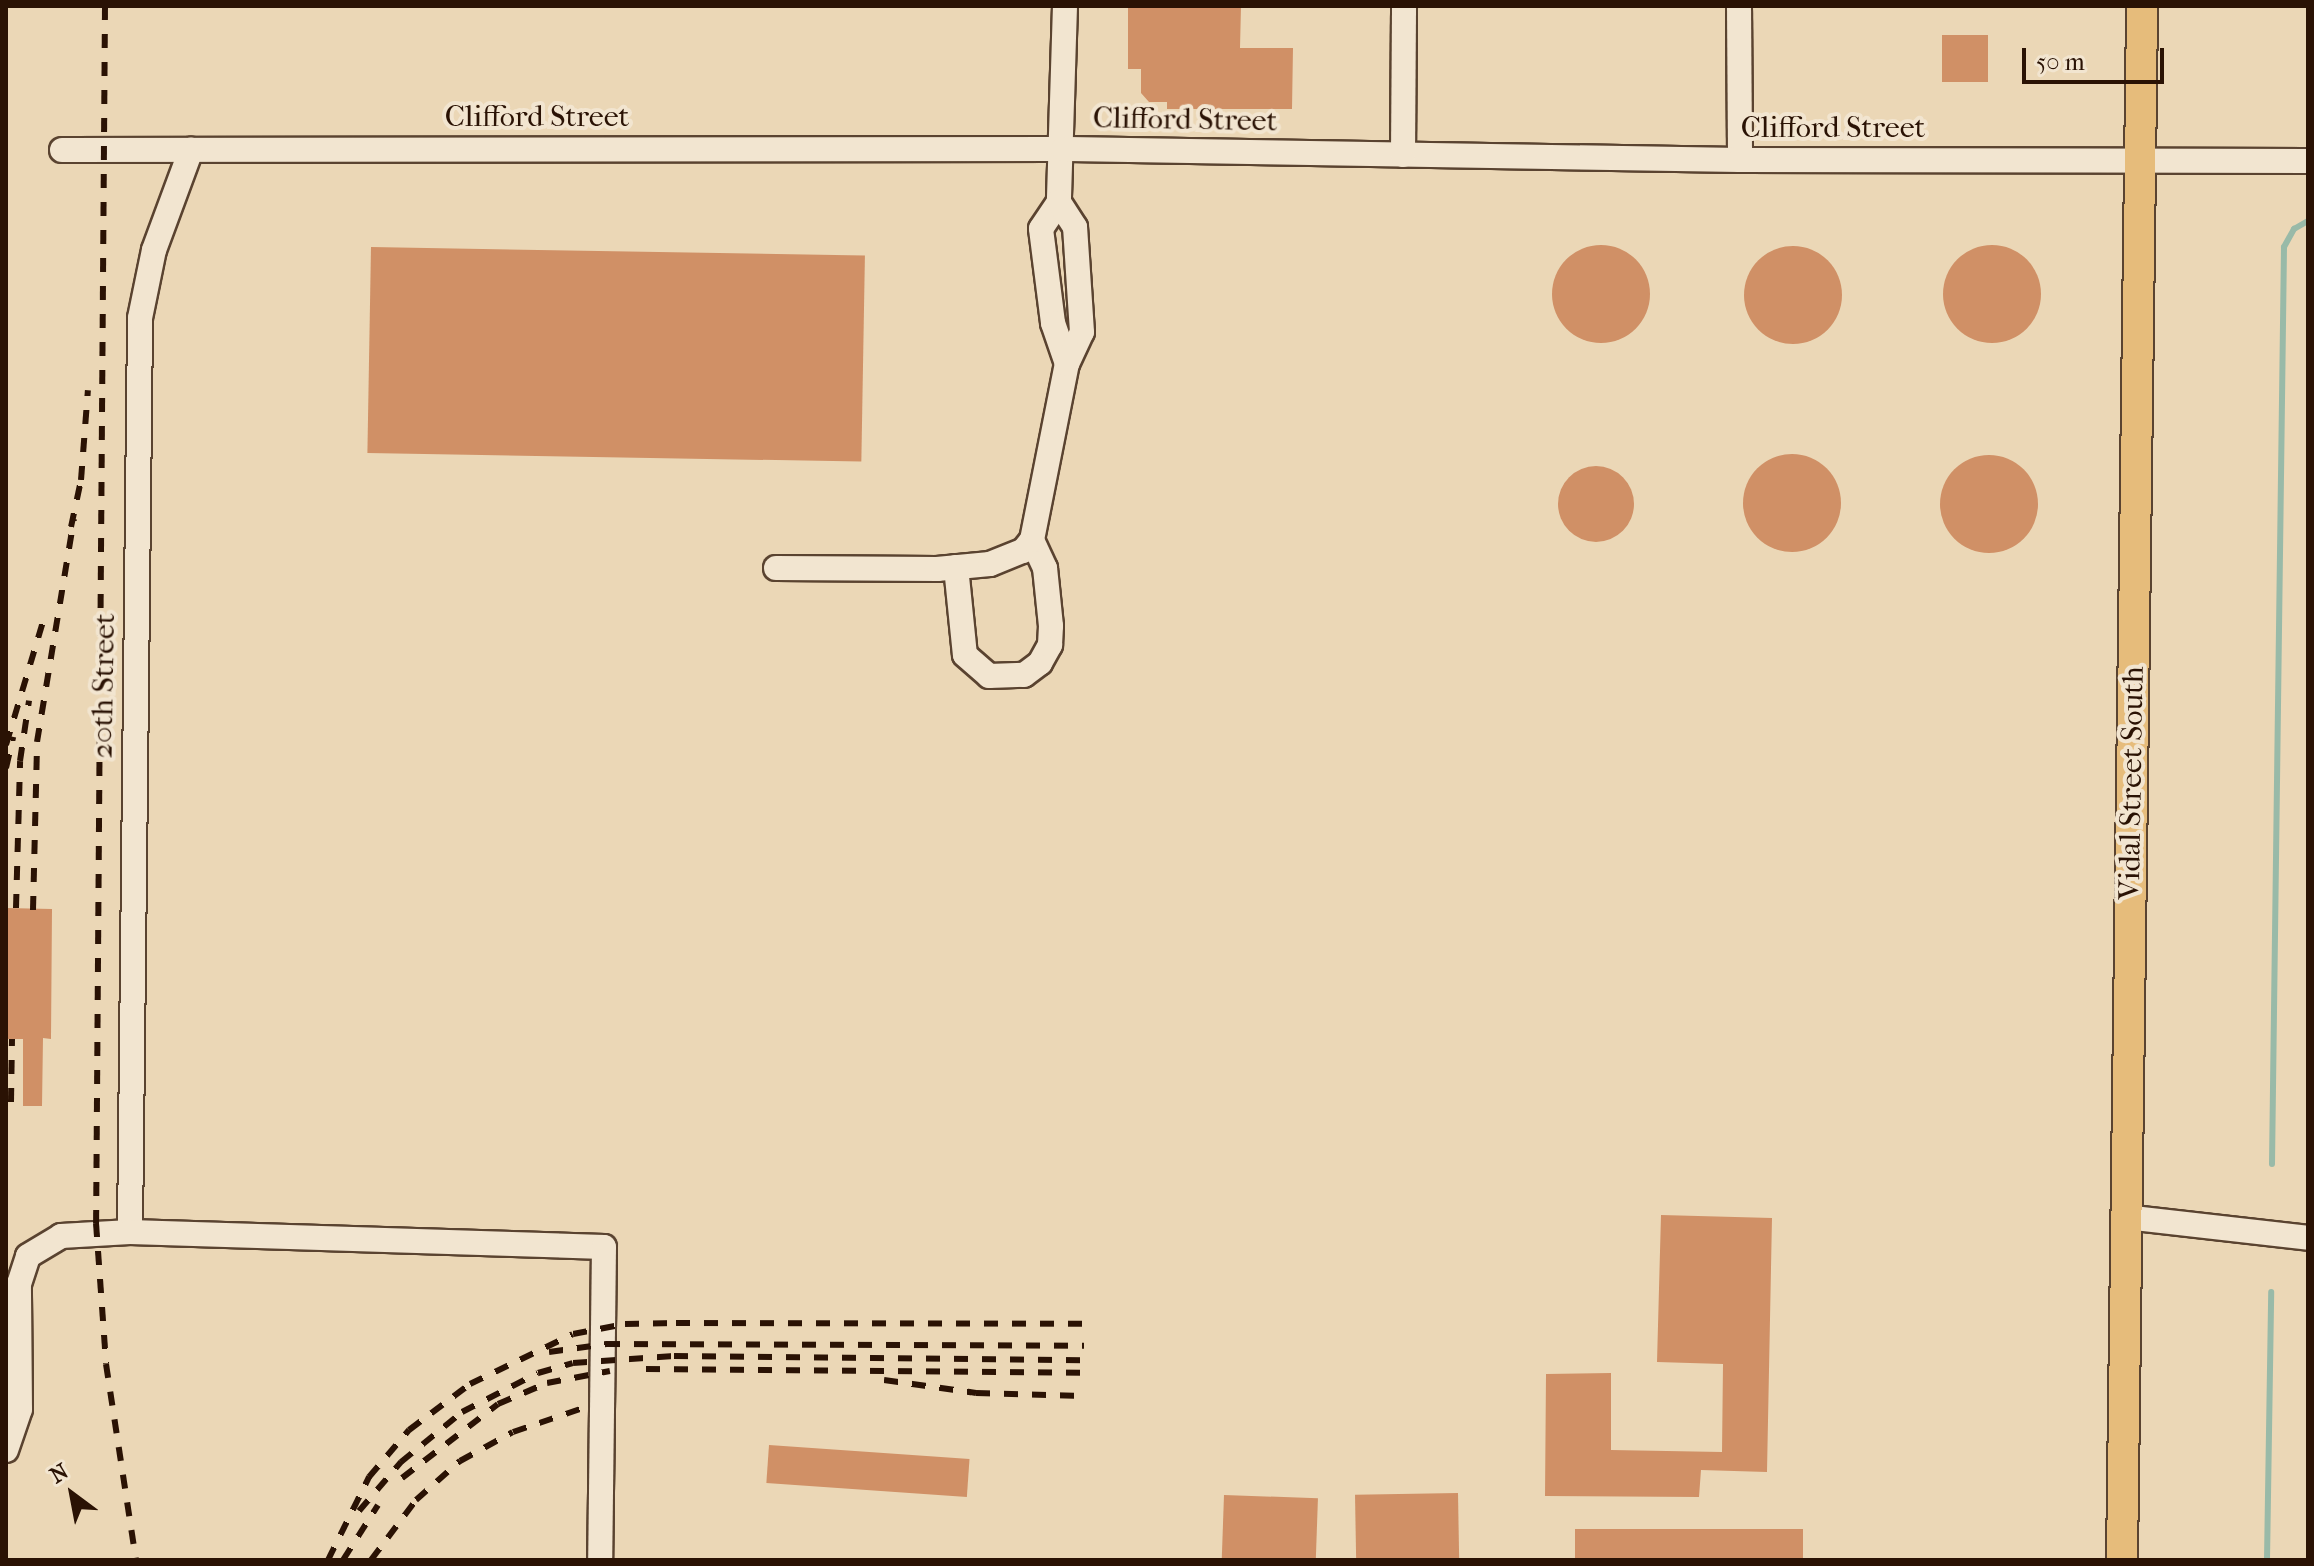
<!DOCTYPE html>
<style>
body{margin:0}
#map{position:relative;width:2314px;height:1566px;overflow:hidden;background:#ebd7b6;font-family:"IM FELL French Canon",serif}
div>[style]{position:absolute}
.stream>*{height:6px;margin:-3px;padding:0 3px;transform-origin:3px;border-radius:3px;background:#99baa8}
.building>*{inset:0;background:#d09066;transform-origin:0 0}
.round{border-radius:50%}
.roads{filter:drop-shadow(2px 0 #5a4330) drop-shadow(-2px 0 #5a4330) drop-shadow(0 2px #5a4330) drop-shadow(0 -2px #5a4330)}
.minor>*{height:24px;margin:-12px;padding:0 12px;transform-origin:12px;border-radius:12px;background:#f2e5d0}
.major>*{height:30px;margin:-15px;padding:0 15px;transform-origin:15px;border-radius:15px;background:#e6bc7b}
.rail>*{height:6px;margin-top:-3px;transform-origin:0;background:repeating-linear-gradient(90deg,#2a1204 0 14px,transparent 0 28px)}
span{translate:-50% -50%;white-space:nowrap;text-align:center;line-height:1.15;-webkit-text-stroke:8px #f2e5d0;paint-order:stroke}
.street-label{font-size:30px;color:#2a1204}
.frame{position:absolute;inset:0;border:8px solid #2a1204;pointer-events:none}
.north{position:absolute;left:32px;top:1454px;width:80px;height:80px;-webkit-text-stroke:6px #f2e5d0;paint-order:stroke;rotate:328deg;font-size:22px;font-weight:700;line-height:32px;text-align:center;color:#2a1204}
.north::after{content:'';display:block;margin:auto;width:28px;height:36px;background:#2a1204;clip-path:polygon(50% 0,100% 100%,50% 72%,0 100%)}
.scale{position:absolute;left:2022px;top:48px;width:142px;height:36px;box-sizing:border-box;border:4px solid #2a1204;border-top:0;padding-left:10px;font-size:24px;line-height:28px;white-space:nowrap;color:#2a1204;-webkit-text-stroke:6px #f2e5d0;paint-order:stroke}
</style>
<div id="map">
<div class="stream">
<div style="left:2272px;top:1164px;width:917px;rotate:-89.25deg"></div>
<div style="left:2284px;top:247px;width:21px;rotate:-61deg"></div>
<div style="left:2294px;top:229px;width:16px;rotate:-30deg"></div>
<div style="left:2267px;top:1560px;width:268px;rotate:-89.1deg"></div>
</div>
<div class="building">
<div style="clip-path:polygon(1128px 6px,1241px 6px,1240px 48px,1293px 48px,1292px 109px,1167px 109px,1167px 102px,1149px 102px,1141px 93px,1141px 69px,1128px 69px)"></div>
<div style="left:1942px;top:35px;width:46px;height:47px"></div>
<div class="round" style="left:1552px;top:245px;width:98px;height:98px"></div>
<div class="round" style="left:1943px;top:245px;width:98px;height:98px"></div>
<div class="round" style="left:1744px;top:246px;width:98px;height:98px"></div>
<div style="left:371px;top:247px;width:494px;height:206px;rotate:1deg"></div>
<div class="round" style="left:1743px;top:454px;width:98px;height:98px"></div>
<div class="round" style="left:1940px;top:455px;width:98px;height:98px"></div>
<div class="round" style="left:1558px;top:466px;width:76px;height:76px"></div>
<div style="clip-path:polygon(6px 908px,52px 909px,51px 1039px,43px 1038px,42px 1106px,23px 1106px,23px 1039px,6px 1039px)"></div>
<div style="clip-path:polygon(1661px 1215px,1772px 1218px,1767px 1472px,1701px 1470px,1699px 1497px,1545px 1496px,1546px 1374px,1611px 1373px,1611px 1450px,1722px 1452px,1723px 1364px,1657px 1362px)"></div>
<div style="left:769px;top:1445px;width:201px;height:38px;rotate:4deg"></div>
<div style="left:1458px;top:1493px;width:67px;height:103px;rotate:89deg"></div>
<div style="left:1224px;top:1495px;width:94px;height:65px;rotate:2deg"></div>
<div style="left:1575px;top:1529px;width:228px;height:31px"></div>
</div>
<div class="roads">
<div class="minor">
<div style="left:1065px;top:6px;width:196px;rotate:91.8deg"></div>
<div style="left:1059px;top:202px;width:32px;rotate:124deg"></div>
<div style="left:1041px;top:229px;width:95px;rotate:82.7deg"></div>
<div style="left:1053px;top:323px;width:43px;rotate:71.1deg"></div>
<div style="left:1739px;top:6px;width:154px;rotate:89.6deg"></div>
<div style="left:62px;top:150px;width:1001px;rotate:-0.06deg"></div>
<div style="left:1063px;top:149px;width:677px;rotate:0.93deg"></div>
<div style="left:1740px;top:160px;width:568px;rotate:0.1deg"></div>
<div style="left:1403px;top:155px;width:149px;rotate:-89.6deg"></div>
<div style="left:956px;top:567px;width:88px;rotate:84.2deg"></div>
<div style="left:965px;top:655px;width:32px;rotate:41deg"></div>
<div style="left:989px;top:676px;width:35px;rotate:-2deg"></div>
<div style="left:1024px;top:675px;width:20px;rotate:-37deg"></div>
<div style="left:1040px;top:663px;width:21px;rotate:-61deg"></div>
<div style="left:1050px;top:645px;width:19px;rotate:-87deg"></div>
<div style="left:1051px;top:626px;width:58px;rotate:-95.9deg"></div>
<div style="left:1045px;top:568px;width:31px;rotate:-115deg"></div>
<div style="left:776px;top:568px;width:161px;rotate:0.4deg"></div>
<div style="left:937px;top:569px;width:53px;rotate:-5.4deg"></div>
<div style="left:990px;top:564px;width:35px;rotate:-22deg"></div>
<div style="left:1023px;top:551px;width:14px;rotate:-51deg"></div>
<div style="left:1032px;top:540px;width:179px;rotate:-78.8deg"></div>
<div style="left:1067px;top:364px;width:35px;rotate:-65deg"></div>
<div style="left:1082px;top:332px;width:105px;rotate:-93.8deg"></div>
<div style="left:1075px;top:227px;width:30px;rotate:-123deg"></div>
<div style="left:2125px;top:1217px;width:184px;rotate:6.5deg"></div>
<div style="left:130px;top:1232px;width:914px;rotate:-89.37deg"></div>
<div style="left:140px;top:318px;width:69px;rotate:-78.4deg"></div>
<div style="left:154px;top:250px;width:107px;rotate:-69.7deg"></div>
<div style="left:6px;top:1450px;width:43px;rotate:-71.1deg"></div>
<div style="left:20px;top:1409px;width:125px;rotate:-90.5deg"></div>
<div style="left:19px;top:1284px;width:29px;rotate:-72deg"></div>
<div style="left:28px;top:1256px;width:39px;rotate:-31deg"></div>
<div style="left:61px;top:1236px;width:69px;rotate:-3.3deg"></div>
<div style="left:130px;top:1232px;width:474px;rotate:1.8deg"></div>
<div style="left:604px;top:1247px;width:313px;rotate:90.7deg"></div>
</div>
<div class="major">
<div style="left:2122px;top:1560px;width:1554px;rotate:-89.26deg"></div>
</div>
</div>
<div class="rail">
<div style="left:105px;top:6px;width:1217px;rotate:90.42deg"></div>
<div style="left:96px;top:1223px;width:141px;rotate:85.9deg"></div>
<div style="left:106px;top:1364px;width:198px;rotate:81.3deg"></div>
<div style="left:71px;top:527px;width:48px;rotate:-78deg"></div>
<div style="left:81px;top:480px;width:90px;rotate:-85.6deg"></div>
<div style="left:6px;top:745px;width:136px;rotate:-73.3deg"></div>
<div style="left:6px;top:768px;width:32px;rotate:-77deg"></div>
<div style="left:16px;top:908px;width:147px;rotate:-88.4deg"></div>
<div style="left:20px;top:761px;width:61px;rotate:-81.5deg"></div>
<div style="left:33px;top:910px;width:168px;rotate:-88.6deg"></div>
<div style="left:37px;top:742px;width:226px;rotate:-80.6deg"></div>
<div style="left:11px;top:1102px;width:63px;rotate:-89.1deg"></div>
<div style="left:549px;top:1352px;width:58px;rotate:-8deg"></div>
<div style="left:606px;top:1344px;width:478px;rotate:0.2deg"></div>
<div style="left:646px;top:1369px;width:436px;rotate:0.5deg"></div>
<div style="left:884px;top:1380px;width:93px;rotate:8deg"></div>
<div style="left:976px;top:1393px;width:107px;rotate:1.6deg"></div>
<div style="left:402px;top:1478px;width:121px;rotate:-37.6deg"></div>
<div style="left:498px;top:1404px;width:53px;rotate:-23.2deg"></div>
<div style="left:547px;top:1383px;width:64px;rotate:-10.8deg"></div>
<div style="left:359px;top:1511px;width:65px;rotate:-49.4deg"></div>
<div style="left:401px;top:1462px;width:79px;rotate:-39.3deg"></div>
<div style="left:462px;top:1412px;width:85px;rotate:-27.2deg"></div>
<div style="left:538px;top:1373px;width:36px;rotate:-16deg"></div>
<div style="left:573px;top:1363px;width:101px;rotate:-4deg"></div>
<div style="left:674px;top:1356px;width:409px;rotate:0.6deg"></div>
<div style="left:328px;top:1560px;width:93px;rotate:-63.7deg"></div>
<div style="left:369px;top:1477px;width:62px;rotate:-49.6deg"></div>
<div style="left:409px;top:1430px;width:76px;rotate:-37deg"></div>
<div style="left:470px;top:1384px;width:114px;rotate:-25.9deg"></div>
<div style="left:573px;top:1334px;width:53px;rotate:-10.9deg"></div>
<div style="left:625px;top:1324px;width:51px;rotate:-1.1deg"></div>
<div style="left:676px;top:1323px;width:408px;rotate:0.1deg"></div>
<div style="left:343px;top:1560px;width:65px;rotate:-57.5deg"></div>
<div style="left:371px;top:1560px;width:75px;rotate:-53.1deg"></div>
<div style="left:416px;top:1500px;width:59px;rotate:-41.6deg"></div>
<div style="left:460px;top:1461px;width:60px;rotate:-28.7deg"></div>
<div style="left:513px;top:1432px;width:71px;rotate:-18.9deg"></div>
</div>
<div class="street-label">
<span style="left:537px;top:117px">Clifford Street</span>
<span style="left:1185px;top:120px;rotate:1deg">Clifford Street</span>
<span style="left:1833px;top:128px">Clifford Street</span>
<span style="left:104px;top:686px;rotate:-89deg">20th Street</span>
<span style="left:2132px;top:783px;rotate:-89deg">Vidal Street South</span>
</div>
<div class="frame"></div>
<div class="north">N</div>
<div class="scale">50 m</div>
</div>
